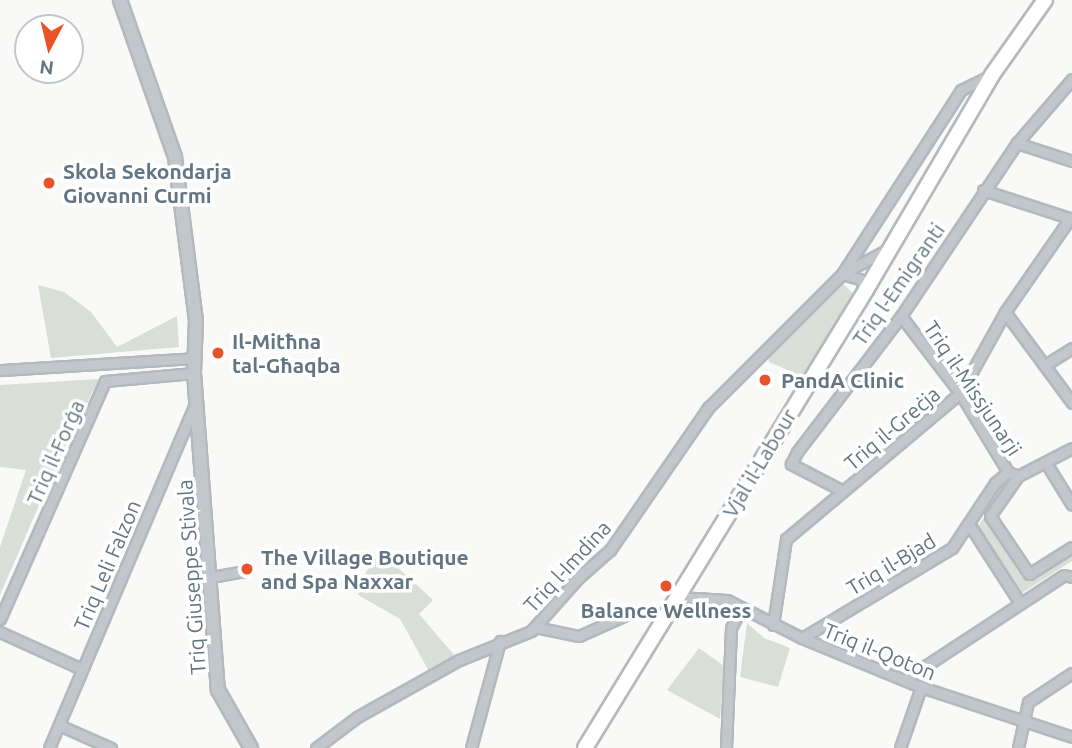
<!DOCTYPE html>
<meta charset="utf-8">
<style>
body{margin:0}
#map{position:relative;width:1072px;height:748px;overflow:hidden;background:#f9f9f7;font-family:Ubuntu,sans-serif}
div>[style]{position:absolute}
.green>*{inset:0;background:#d9ded6}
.roads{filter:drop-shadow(2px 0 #b3b9bd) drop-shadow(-2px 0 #b3b9bd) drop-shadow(0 2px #b3b9bd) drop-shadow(0 -2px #b3b9bd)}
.minor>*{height:9px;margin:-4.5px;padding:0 4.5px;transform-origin:4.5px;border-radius:4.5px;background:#c2c7cb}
.tertiary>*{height:12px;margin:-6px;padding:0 6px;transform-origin:6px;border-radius:6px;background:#c2c7cb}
.primary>*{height:14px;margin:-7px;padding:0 7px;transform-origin:7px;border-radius:7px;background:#fff}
.dots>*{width:19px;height:19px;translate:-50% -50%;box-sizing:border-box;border:4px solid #fff;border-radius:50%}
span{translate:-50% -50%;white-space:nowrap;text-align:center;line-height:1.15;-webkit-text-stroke:7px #fff;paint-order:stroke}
.poi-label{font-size:21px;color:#637582;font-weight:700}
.left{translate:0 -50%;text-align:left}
.street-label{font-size:21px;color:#637582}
.north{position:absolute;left:14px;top:14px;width:70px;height:70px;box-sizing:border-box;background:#fff;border:2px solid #c1c8cd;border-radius:50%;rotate:187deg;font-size:19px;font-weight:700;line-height:28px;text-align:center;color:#637582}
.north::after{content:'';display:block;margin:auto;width:24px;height:32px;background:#e85428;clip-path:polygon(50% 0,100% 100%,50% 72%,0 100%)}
</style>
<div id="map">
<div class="green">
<div style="clip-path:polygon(843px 284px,854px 294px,802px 376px,769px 362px,767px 354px)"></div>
<div style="clip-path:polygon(38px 285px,64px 292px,91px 312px,117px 347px,177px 316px,179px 347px,51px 358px)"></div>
<div style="clip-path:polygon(99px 379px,60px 457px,0 595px,0 547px,26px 470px,0 467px,0 385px)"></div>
<div style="clip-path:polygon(985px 515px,1027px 579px,1072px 552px,1072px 561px,1022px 593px,978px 527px)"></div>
<div style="clip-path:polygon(380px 551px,433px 600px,419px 614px,455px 656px,430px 673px,400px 619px,353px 592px)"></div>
<div style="clip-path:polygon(747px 623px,764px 638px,790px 648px,778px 687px,740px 677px)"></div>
<div style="clip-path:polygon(699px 648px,724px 666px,720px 719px,667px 690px)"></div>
</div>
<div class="roads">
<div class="minor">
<div style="left:1017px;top:143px;width:58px;rotate:18.1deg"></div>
<div style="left:983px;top:190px;width:94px;rotate:18deg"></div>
<div style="left:843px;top:273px;width:50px;rotate:-27.6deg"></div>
<div style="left:842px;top:274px;width:19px;rotate:16deg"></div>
<div style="left:860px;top:279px;width:13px;rotate:61deg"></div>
<div style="left:1005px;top:312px;width:113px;rotate:53.6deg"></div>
<div style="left:901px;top:316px;width:97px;rotate:52.5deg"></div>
<div style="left:960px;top:393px;width:92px;rotate:58.7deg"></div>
<div style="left:1008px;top:472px;width:11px;rotate:22deg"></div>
<div style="left:1045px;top:365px;width:32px;rotate:-32deg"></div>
<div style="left:0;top:370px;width:194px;rotate:-3.5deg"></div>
<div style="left:1046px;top:463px;width:49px;rotate:58.2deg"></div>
<div style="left:1018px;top:476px;width:49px;rotate:125deg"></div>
<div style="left:990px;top:516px;width:70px;rotate:56.1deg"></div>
<div style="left:1029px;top:574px;width:51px;rotate:-32.1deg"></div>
<div style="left:1018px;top:476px;width:61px;rotate:-27.4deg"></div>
<div style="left:843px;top:491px;width:59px;rotate:-152.6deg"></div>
<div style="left:791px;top:464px;width:13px;rotate:-63deg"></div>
<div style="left:797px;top:452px;width:171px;rotate:-52.6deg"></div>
<div style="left:901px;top:316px;width:208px;rotate:-56.2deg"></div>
<div style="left:1017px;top:143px;width:84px;rotate:-49.3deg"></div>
<div style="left:969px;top:524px;width:94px;rotate:57.2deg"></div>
<div style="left:211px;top:577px;width:35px;rotate:-10deg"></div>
<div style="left:679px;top:597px;width:48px;rotate:3.6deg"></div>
<div style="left:727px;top:600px;width:84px;rotate:26.9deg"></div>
<div style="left:802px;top:638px;width:129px;rotate:22.4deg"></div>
<div style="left:921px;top:687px;width:159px;rotate:18.3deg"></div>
<div style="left:0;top:619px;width:260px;rotate:-66.2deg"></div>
<div style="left:105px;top:381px;width:89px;rotate:-5.1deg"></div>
<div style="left:773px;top:625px;width:87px;rotate:-81.4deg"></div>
<div style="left:786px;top:539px;width:227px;rotate:-40deg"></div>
<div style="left:960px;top:393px;width:93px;rotate:-60.9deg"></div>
<div style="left:1005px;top:312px;width:114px;rotate:-55.3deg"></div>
<div style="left:535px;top:627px;width:45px;rotate:11.6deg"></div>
<div style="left:579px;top:636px;width:54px;rotate:-24.2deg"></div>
<div style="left:0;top:632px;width:90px;rotate:24.3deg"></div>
<div style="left:802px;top:638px;width:175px;rotate:-31deg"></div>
<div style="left:952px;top:548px;width:78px;rotate:-56.5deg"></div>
<div style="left:995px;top:483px;width:17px;rotate:-40deg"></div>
<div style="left:904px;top:680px;width:191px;rotate:-33.3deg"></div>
<div style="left:1064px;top:575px;width:8px;rotate:14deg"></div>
<div style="left:59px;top:725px;width:57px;rotate:23.9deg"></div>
<div style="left:49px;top:748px;width:374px;rotate:-67deg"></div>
<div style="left:316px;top:748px;width:51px;rotate:-37.1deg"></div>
<div style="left:357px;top:717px;width:117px;rotate:-29.2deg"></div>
<div style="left:459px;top:660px;width:78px;rotate:-21.9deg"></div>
<div style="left:531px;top:631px;width:71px;rotate:-48.4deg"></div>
<div style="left:578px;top:578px;width:43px;rotate:-41.2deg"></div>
<div style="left:610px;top:550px;width:173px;rotate:-55.4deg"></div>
<div style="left:708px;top:408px;width:190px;rotate:-45deg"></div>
<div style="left:842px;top:274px;width:219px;rotate:-57.1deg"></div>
<div style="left:961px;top:90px;width:32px;rotate:-26deg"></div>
<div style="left:471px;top:748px;width:111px;rotate:-74.8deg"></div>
<div style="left:726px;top:748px;width:120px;rotate:-87.6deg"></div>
<div style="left:731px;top:628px;width:22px;rotate:-63deg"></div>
<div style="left:900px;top:748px;width:65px;rotate:-71deg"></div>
<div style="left:1018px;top:748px;width:47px;rotate:-77.7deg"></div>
<div style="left:1028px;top:702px;width:53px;rotate:-33.4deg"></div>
</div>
<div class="tertiary">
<div style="left:120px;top:0;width:166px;rotate:70.7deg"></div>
<div style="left:175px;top:157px;width:164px;rotate:82.7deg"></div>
<div style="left:196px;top:320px;width:53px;rotate:92.2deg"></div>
<div style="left:194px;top:373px;width:318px;rotate:85.7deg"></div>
<div style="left:218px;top:690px;width:67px;rotate:60.4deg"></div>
</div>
<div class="primary">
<div style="left:585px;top:748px;width:537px;rotate:-58.47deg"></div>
<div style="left:866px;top:290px;width:249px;rotate:-59.6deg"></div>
<div style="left:992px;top:75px;width:92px;rotate:-54.8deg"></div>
</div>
</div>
<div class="dots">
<div style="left:49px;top:183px;background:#e85428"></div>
<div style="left:218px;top:353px;background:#e85428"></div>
<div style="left:765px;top:380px;background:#e85428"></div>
<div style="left:247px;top:569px;background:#e85428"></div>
<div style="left:666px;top:586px;background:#e85428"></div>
</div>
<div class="poi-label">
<span class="left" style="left:63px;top:183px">Skola Sekondarja<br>Giovanni Curmi</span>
<span class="left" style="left:232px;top:353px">Il-Mitħna<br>tal-Għaqba</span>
<span class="left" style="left:781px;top:380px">PandA Clinic</span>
<span class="left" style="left:261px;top:569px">The Village Boutique<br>and Spa Naxxar</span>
<span style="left:666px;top:610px">Balance Wellness</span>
</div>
<div class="street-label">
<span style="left:898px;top:284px;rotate:-55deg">Triq l-Emigranti</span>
<span style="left:973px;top:388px;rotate:56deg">Triq il-Missjunarji</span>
<span style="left:892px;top:428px;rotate:-40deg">Triq il-Greċja</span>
<span style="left:55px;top:452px;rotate:-66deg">Triq il-Forġa</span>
<span style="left:759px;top:463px;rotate:-59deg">Vjal il-Labour</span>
<span style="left:891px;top:564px;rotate:-31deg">Triq il-Bjad</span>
<span style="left:107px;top:565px;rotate:-67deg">Triq Leli Falzon</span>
<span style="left:567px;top:566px;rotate:-47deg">Triq l-Imdina</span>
<span style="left:191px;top:577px;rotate:-94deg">Triq Giuseppe Stivala</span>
<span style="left:880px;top:651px;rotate:22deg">Triq il-Qoton</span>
</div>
<div class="north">N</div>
</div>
